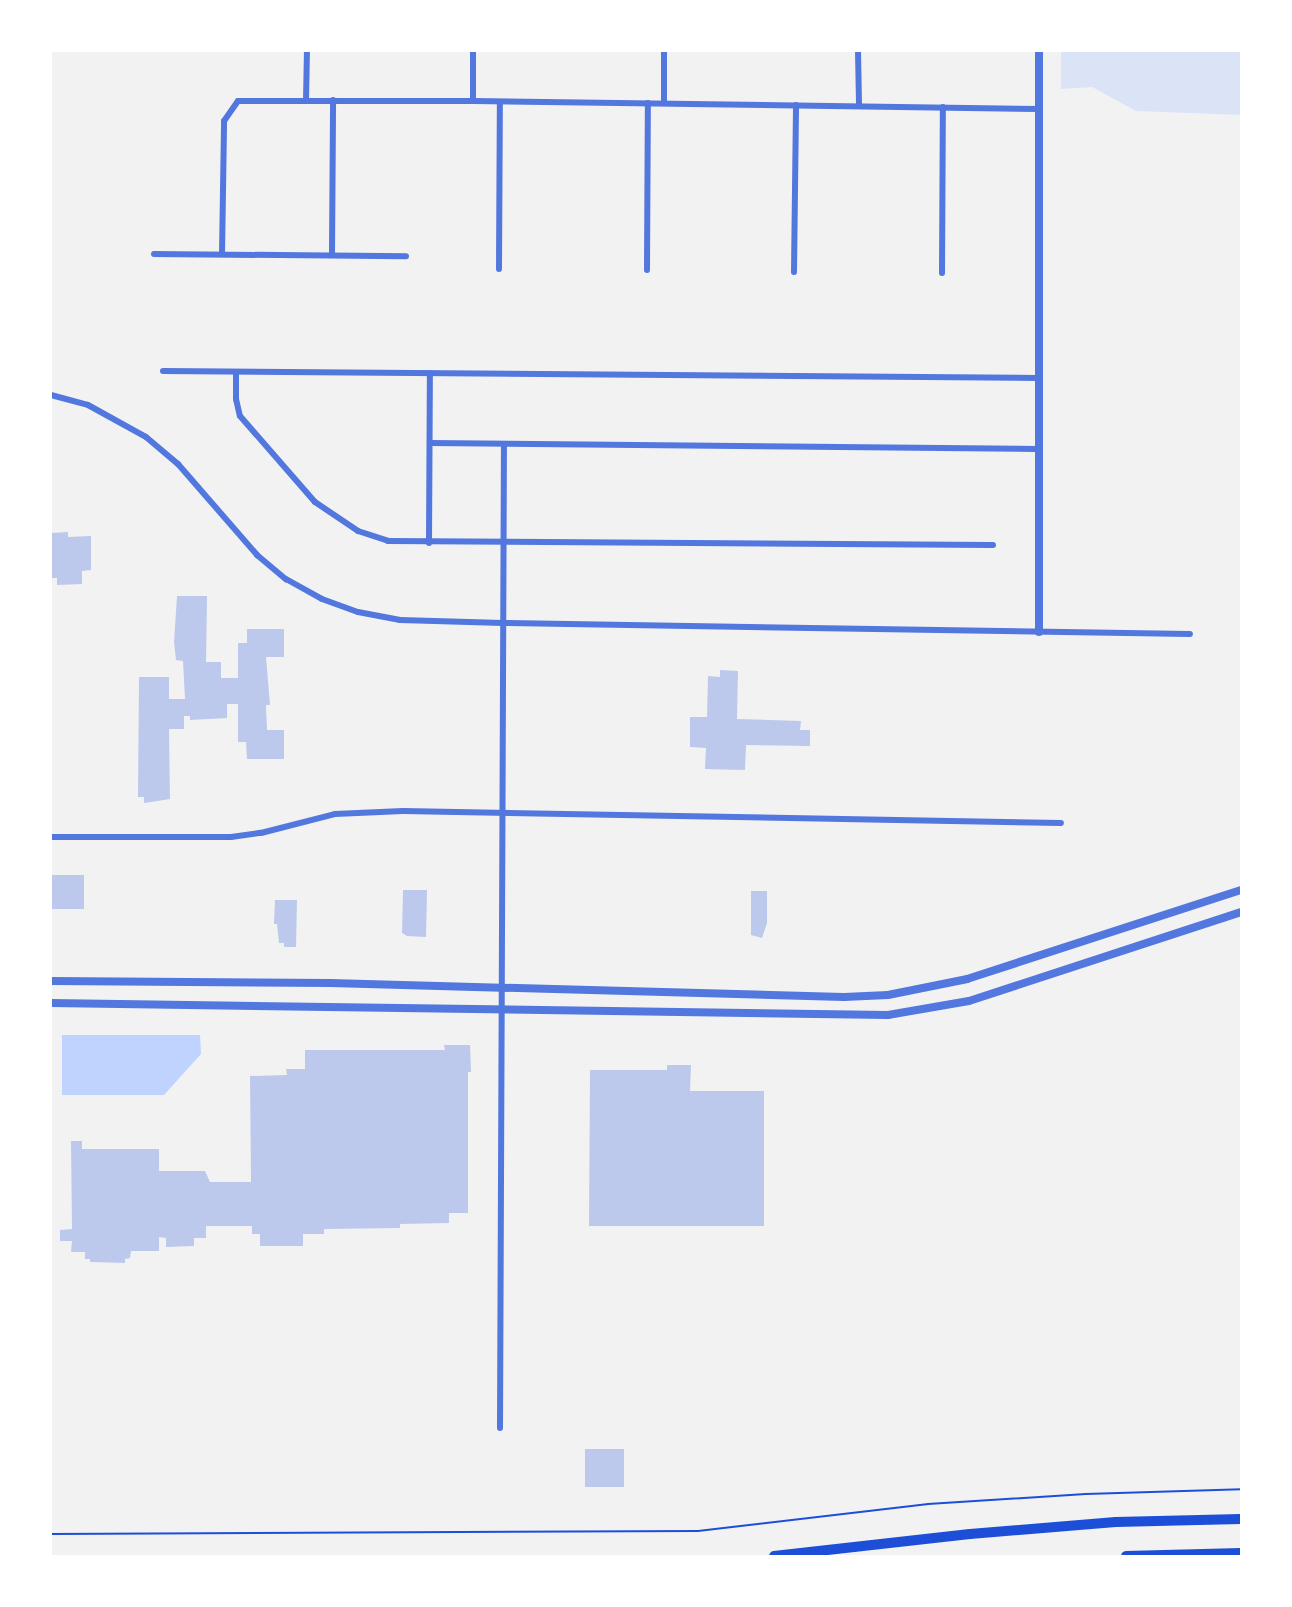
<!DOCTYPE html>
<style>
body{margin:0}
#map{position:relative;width:1292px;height:1607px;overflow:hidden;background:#f2f2f2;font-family:Signika,sans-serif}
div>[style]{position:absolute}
.green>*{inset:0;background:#dbe4f7}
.water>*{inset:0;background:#bfd3fe}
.building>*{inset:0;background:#bdc9ec;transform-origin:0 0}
.path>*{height:2px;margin:-1px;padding:0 1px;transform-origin:1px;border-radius:1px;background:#1d4ed8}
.minor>*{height:6px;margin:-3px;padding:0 3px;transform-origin:3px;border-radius:3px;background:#5277de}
.tertiary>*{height:8px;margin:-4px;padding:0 4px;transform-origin:4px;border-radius:4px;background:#5277de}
.trunk>*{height:10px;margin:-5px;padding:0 5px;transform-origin:5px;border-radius:5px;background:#1d4ed8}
span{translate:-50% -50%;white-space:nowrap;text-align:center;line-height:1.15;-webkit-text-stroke:5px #fff;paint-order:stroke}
.frame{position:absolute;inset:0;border:52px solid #fff;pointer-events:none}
</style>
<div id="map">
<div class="green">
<div style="clip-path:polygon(1061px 51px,1241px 51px,1241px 115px,1136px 111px,1092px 87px,1061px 89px)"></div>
</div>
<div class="water">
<div style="clip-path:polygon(62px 1035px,200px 1035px,201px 1054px,164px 1095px,62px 1095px)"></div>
</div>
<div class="building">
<div style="clip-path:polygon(68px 532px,68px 537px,91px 536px,91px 570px,82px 571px,82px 584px,57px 585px,57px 578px,51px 578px,51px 533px)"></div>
<div style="clip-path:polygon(177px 596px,207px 596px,206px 662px,221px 662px,221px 678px,238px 678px,238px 643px,247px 643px,247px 629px,284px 629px,284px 657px,266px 657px,270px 705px,266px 705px,267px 730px,284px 730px,284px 759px,247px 759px,246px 742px,238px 742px,238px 704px,227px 704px,227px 718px,190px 720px,190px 716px,184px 716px,184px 729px,169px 729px,170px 799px,144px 803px,144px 797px,138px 797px,139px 677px,169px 677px,169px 699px,185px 699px,183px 661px,176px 660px,174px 642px)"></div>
<div style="clip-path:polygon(720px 670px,738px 671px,737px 719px,801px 721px,800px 730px,810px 730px,810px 746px,746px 745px,745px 770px,705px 769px,706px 748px,690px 747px,690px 717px,707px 717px,708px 676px,720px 677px)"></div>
<div style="left:51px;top:875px;width:33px;height:34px"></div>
<div style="clip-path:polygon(403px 890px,427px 890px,426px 937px,407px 936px,402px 933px)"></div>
<div style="clip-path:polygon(751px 891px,767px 891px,767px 923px,762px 938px,751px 935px)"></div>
<div style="clip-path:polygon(275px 900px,297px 900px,296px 947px,284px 947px,284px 943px,279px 943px,277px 924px,274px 924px)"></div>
<div style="clip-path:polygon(444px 1045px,470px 1045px,471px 1072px,468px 1072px,468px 1213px,449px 1213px,449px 1223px,400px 1224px,400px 1228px,324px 1229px,324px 1234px,303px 1234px,303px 1246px,260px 1246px,260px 1234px,252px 1234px,252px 1226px,206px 1226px,206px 1238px,194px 1238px,194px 1246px,166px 1247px,166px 1238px,159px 1237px,159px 1251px,131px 1251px,130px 1258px,125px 1259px,125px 1263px,90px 1262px,90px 1259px,85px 1259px,85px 1252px,71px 1252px,72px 1241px,60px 1241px,60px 1230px,72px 1229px,71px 1141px,82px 1141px,82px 1149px,159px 1149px,159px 1171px,205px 1171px,210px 1182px,251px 1182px,250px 1076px,287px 1075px,286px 1069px,305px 1069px,305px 1050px,445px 1050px)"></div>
<div style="clip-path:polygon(667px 1065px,691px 1065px,690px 1091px,764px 1091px,764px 1226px,589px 1226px,590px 1070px,667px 1070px)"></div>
<div style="left:585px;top:1449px;width:39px;height:38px"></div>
</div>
<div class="path">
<div style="left:51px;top:1534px;width:647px;rotate:-0.27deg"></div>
<div style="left:698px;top:1531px;width:232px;rotate:-6.7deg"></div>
<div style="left:928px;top:1504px;width:158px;rotate:-3.6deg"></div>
<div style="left:1086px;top:1494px;width:155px;rotate:-1.8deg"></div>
</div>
<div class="minor">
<div style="left:473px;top:51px;width:50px;rotate:90deg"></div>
<div style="left:664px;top:51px;width:52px;rotate:90deg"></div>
<div style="left:858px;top:51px;width:54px;rotate:88.9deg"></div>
<div style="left:306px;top:101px;width:50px;rotate:-88.9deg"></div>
<div style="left:154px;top:254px;width:252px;rotate:0.5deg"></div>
<div style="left:222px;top:254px;width:133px;rotate:-89.1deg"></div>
<div style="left:224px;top:121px;width:24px;rotate:-55deg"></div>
<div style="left:238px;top:101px;width:235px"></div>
<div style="left:473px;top:101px;width:566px;rotate:0.81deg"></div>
<div style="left:332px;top:255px;width:155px;rotate:-89.6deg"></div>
<div style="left:499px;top:269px;width:167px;rotate:-89.7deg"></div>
<div style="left:647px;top:270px;width:167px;rotate:-89.7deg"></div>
<div style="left:794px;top:272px;width:167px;rotate:-89.3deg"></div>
<div style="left:942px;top:273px;width:166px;rotate:-89.7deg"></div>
<div style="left:163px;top:371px;width:875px;rotate:0.46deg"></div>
<div style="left:236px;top:372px;width:27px;rotate:90deg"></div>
<div style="left:236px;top:399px;width:17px;rotate:77deg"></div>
<div style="left:240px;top:416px;width:114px;rotate:48.9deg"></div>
<div style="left:315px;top:502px;width:52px;rotate:34deg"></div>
<div style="left:358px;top:531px;width:32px;rotate:18deg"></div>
<div style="left:388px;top:541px;width:605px;rotate:0.38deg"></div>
<div style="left:51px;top:395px;width:38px;rotate:15deg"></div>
<div style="left:88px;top:405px;width:66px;rotate:28.9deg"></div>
<div style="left:146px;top:437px;width:42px;rotate:40.2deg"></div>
<div style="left:178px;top:464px;width:121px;rotate:49deg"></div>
<div style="left:257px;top:555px;width:38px;rotate:40deg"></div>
<div style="left:286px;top:579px;width:41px;rotate:29.1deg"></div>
<div style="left:322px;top:599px;width:38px;rotate:20deg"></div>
<div style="left:358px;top:612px;width:43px;rotate:10.8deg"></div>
<div style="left:400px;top:620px;width:103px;rotate:1.7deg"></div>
<div style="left:503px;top:623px;width:687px;rotate:0.92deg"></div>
<div style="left:430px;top:443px;width:608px;rotate:0.57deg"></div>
<div style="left:429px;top:543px;width:170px;rotate:-89.7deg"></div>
<div style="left:51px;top:837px;width:180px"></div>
<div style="left:231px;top:837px;width:30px;rotate:-8deg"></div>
<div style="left:261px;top:833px;width:76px;rotate:-14.4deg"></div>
<div style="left:335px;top:814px;width:68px;rotate:-2.5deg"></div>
<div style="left:403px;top:811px;width:658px;rotate:1.04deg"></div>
<div style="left:500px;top:1428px;width:984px;rotate:-89.77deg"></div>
</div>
<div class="tertiary">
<div style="left:1039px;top:632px;width:581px;rotate:-90deg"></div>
<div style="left:51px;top:981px;width:279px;rotate:0.4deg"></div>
<div style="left:330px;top:983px;width:514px;rotate:1.56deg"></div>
<div style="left:844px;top:997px;width:44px;rotate:-2.6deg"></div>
<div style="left:888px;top:995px;width:81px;rotate:-11.4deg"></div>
<div style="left:967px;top:979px;width:288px;rotate:-18deg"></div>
<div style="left:51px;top:1003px;width:837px;rotate:0.82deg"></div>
<div style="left:888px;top:1015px;width:82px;rotate:-9.8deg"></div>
<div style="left:969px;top:1001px;width:286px;rotate:-18.1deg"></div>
</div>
<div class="trunk">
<div style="left:774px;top:1556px;width:197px;rotate:-6.4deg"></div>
<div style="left:970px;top:1534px;width:146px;rotate:-4.7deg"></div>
<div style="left:1116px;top:1522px;width:125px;rotate:-1.4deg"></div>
<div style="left:1126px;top:1556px;width:115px;rotate:-1.5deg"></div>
</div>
<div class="frame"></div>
</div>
